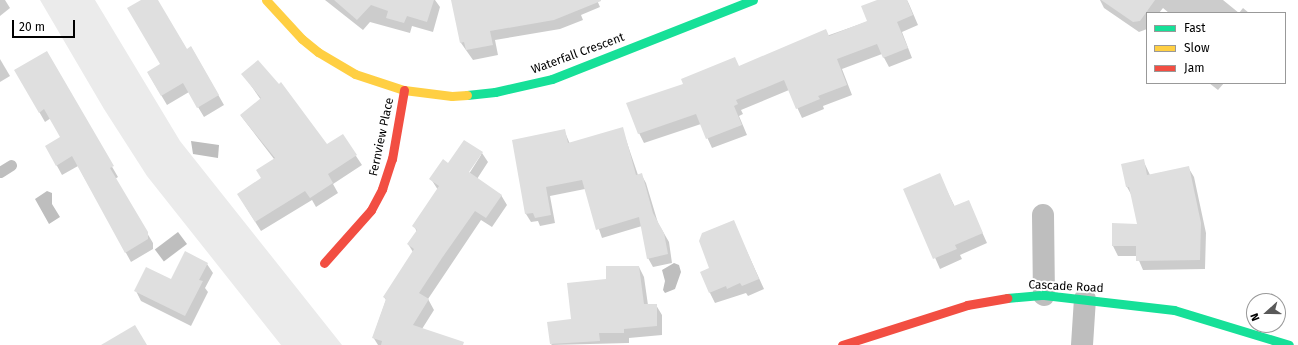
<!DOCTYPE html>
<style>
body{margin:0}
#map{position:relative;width:1298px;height:345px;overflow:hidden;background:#fff;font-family:"Fira Sans",sans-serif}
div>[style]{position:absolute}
.green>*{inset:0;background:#ebebeb}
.water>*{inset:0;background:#bebebe;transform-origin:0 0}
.shadow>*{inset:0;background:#0003}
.building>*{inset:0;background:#dfdfdf}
.lane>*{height:11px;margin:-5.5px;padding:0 5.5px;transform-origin:5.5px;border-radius:5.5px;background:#bebebe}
.street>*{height:22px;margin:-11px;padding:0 11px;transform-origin:11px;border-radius:11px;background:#bebebe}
.fast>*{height:9px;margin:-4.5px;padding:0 4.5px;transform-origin:4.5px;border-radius:4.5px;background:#16e098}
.slow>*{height:9px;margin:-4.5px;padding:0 4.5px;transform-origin:4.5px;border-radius:4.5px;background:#ffcf43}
.jam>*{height:9px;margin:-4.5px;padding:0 4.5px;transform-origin:4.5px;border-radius:4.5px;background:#f24e42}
span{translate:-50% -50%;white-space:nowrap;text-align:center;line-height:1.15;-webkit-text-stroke:4px #fff;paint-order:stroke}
.street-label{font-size:12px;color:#000}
.legend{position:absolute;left:1146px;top:12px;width:140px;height:72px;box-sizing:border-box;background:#fff;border:1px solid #999;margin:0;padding:5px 7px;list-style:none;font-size:12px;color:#000}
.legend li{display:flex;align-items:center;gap:8px;height:20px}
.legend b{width:20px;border:1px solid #999}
.north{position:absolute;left:1246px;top:293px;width:40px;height:40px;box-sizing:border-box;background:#fff;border:1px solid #999;border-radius:50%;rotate:249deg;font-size:11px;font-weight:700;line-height:16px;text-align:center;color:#000}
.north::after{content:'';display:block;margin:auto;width:14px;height:18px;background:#595959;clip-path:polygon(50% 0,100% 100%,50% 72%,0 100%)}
.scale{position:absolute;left:12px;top:20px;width:63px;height:18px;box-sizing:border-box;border:2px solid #000;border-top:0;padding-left:5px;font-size:12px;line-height:14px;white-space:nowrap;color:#000;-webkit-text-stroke:3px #fff;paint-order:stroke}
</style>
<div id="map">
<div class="green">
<div style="clip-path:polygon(40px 0,95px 0,180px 141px,342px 345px,281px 345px,147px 176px,104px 109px)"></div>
</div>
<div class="water">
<div style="clip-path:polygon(191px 141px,219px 145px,218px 158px,193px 154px)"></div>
<div style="clip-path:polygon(47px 191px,52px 193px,52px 204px,60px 217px,49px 224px,35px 199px)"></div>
<div style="left:178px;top:232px;width:15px;height:29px;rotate:53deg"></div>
<div style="clip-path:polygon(674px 263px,679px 265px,681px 272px,675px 289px,665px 293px,663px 290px,665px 281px,662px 270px)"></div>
</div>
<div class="shadow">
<div style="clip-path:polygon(0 0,5px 0,10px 8px,0 16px)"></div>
<div style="clip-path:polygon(143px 0,157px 0,187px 50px,191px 47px,224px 105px,204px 117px,189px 92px,167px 105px,148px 73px,161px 65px)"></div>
<div style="clip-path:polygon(325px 0,435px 0,440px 7px,433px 32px,412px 26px,410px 33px,370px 22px,363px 30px)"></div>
<div style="clip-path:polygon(459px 0,597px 0,600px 7px,581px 15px,583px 20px,560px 29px,495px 40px,498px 55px,473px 60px,461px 43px,453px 3px)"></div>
<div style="clip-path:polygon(885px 0,907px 0,909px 4px,918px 25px,902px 32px,912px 58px,889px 67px,882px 54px,842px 69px,852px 95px,823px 106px,824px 109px,802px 118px,789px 90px,741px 110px,743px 114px,739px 116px,747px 135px,712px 148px,701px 124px,644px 143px,639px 133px,739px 67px,869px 21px)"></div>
<div style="clip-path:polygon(1100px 0,1223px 0,1239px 13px,1169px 13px,1163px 8px,1159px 13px,1147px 13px,1147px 29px,1139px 32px,1104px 8px)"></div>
<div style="clip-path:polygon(1243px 8px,1249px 13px,1239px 13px)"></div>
<div style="clip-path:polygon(46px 53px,118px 177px,115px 179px,153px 243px,153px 249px,131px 262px,78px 166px,62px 175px,46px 146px,62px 137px,51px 118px,45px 122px,15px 70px)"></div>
<div style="clip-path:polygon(0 59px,10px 76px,0 82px)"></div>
<div style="clip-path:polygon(243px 74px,327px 146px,356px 156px,362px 165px,333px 184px,338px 193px,316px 207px,312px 200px,261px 231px,244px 204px,274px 159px,241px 116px,261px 100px)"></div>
<div style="clip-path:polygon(1209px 83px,1224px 83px,1218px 90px)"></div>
<div style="clip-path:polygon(622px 128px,638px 175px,641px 174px,646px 183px,658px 223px,669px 242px,672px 263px,653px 267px,648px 258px,642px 226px,602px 238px,585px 189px,550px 196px,555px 223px,540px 226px,538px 221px,531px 222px,526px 214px,513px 141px,564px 130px,570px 144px)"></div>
<div style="clip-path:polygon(evenodd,482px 153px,488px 162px,477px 179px,501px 195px,507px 205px,492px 227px,481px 220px,428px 299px,434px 310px,422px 329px,453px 345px,378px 345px,373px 337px,386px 300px,384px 297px,413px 252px,408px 244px,417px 232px,414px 226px,438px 190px,431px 179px,449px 165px,482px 153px,479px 155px,481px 155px,467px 177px,465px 176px,479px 155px)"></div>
<div style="clip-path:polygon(1143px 160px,1150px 175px,1188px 167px,1194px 177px,1206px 233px,1205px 269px,1143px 270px,1137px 256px,1118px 256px,1113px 246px,1138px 225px,1132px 196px,1127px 187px)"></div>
<div style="clip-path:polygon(939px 175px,955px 207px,968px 201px,987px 243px,960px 255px,962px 259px,940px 269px,905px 189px)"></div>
<div style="clip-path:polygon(733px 221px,764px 289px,748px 296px,746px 293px,715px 303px,710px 293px,711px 268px)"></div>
<div style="clip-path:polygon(207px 264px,213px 273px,205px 288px,208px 292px,191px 326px,141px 301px,136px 291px,171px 281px)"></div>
<div style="clip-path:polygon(639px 267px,644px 277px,648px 305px,656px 305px,662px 315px,662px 335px,629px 338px,629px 343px,551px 345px,607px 280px)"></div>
</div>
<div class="building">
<div style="clip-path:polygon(141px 0,158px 0,187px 49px,191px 46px,219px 95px,197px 108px,183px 83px,161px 96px,147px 72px,160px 64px,127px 8px)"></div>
<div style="clip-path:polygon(334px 0,434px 0,427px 22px,407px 16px,404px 23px,386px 18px,388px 11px,371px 5px,357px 20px)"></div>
<div style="clip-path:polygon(451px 0,601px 0,601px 1px,554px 20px,490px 31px,493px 45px,466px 50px,464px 42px,460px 43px)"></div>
<div style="clip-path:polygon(877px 0,907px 0,913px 15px,897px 22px,908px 48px,883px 58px,877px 44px,837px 59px,847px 85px,818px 96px,820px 99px,796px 109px,784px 80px,736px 100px,738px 104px,734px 106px,742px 125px,706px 139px,696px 114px,638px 134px,626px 103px,683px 84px,681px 79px,735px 57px,739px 66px,826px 29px,829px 36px,867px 21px,861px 6px)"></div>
<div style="clip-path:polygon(1101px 0,1155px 0,1140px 21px,1133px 22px)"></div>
<div style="clip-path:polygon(47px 51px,114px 166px,110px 168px,148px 232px,148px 239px,125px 253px,72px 156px,56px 166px,45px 146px,60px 137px,44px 109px,39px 113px,14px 70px)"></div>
<div style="clip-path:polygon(258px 60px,279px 84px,281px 82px,327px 144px,343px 134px,357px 155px,328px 174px,333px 183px,310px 198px,305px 191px,255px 222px,237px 194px,261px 178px,256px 170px,275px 158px,240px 115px,261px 98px,241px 74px)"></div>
<div style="clip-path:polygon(623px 127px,636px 175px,642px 173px,653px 213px,664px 233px,668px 254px,647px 259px,639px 217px,596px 230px,582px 180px,546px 187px,551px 215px,535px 218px,533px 213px,525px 214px,512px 140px,565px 129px,568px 143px)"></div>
<div style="clip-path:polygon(464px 140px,483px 152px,469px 172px,502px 195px,486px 218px,475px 211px,442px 258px,419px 293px,429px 299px,413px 325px,464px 342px,463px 345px,381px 345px,382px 341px,372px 338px,386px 299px,383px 297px,414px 249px,407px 244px,417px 230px,412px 226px,439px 186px,429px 179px,443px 159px,448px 163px)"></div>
<div style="clip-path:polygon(1144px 159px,1147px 175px,1189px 166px,1201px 223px,1200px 260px,1136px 261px,1136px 246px,1112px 246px,1112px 223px,1137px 224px,1129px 187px,1126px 187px,1121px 164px)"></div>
<div style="clip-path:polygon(940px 173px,954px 206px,969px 200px,983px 233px,955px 245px,957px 249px,933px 259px,903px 189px)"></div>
<div style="clip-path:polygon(734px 220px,759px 279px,742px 286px,740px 283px,727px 289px,726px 286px,709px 293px,700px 272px,709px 268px,699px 241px,702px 233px)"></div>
<div style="clip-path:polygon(185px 251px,208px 263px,199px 280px,203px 281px,185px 316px,134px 291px,146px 267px,171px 279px)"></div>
<div style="clip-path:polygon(606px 266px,639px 266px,644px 304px,657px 304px,657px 326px,624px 329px,624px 333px,599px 333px,600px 341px,550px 344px,547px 322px,571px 319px,567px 283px,606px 279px)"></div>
<div style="clip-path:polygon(135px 325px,147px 345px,101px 345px)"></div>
</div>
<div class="lane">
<div style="left:0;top:172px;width:13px;rotate:-32deg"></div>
</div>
<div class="street">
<div style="left:1043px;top:215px;width:80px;rotate:89.3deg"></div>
<div style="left:1082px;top:345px;width:46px;rotate:-86.3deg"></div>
</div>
<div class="fast">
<div style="left:467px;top:95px;width:28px;rotate:-6deg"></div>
<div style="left:495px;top:92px;width:58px;rotate:-12.8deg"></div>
<div style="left:552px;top:79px;width:216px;rotate:-21.5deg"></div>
<div style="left:1007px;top:298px;width:37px;rotate:-5deg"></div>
<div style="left:1044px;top:295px;width:131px;rotate:6.6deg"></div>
<div style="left:1174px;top:310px;width:120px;rotate:16.9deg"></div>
</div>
<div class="slow">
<div style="left:266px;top:0;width:53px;rotate:47.3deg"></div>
<div style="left:302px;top:39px;width:21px;rotate:39deg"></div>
<div style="left:318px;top:52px;width:43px;rotate:30.7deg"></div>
<div style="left:355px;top:74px;width:52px;rotate:18.1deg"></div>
<div style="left:404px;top:90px;width:48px;rotate:7.1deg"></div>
<div style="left:452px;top:96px;width:15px;rotate:-4deg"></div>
</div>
<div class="jam">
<div style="left:324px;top:263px;width:71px;rotate:-48.4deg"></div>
<div style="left:371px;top:210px;width:24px;rotate:-62deg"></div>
<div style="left:382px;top:189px;width:32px;rotate:-72deg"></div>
<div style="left:392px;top:159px;width:70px;rotate:-80.1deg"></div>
<div style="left:842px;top:345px;width:131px;rotate:-17.7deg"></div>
<div style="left:967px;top:305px;width:41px;rotate:-9.9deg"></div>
</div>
<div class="street-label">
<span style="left:578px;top:54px;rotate:-20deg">Waterfall Crescent</span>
<span style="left:382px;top:137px;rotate:-78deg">Fernview Place</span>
<span style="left:1066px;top:287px;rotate:3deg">Cascade Road</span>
</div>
<ul class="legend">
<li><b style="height:5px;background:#16e098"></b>Fast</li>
<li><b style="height:5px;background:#ffcf43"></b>Slow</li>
<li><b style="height:5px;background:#f24e42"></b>Jam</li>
</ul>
<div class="north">N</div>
<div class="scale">20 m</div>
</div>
